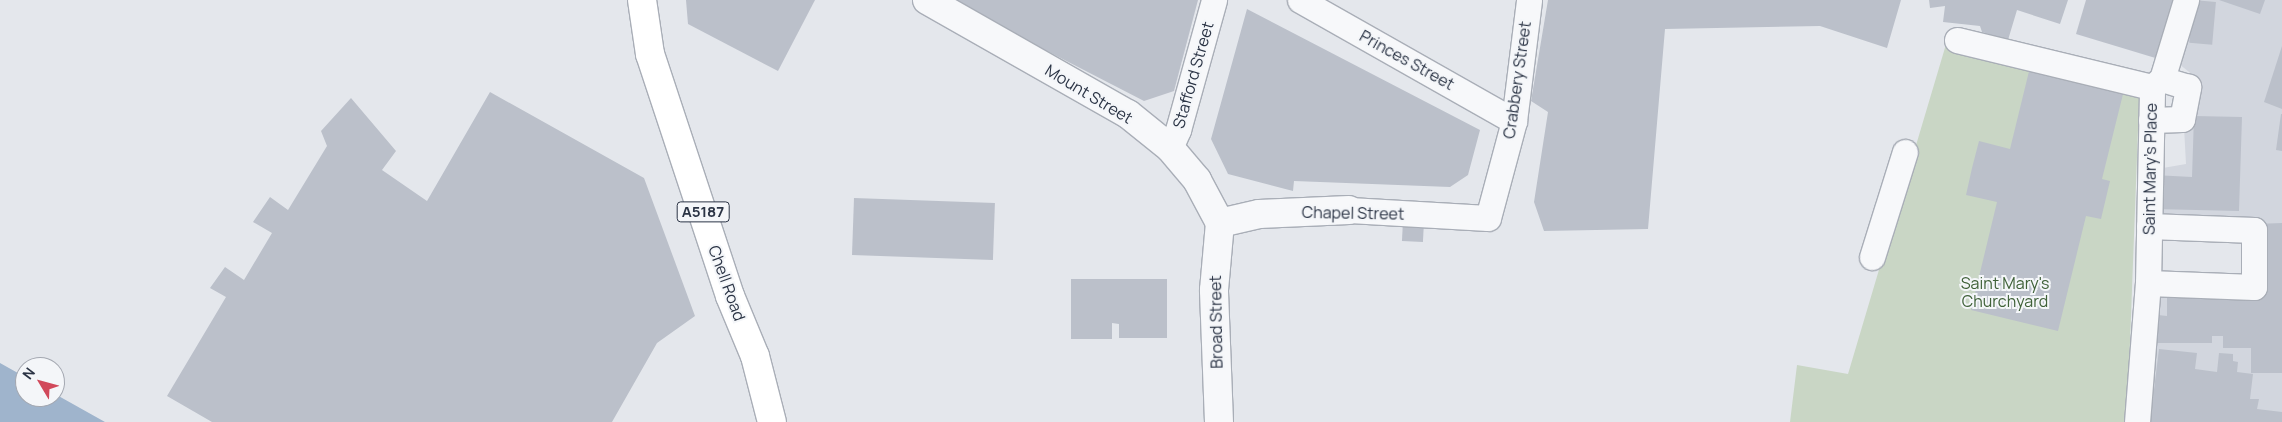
<!DOCTYPE html>
<style>
body{margin:0}
#map{position:relative;width:2282px;height:422px;overflow:hidden;background:#e4e7ec;font-family:Manrope,sans-serif}
div>[style]{position:absolute}
.built>*{inset:0;background:#d2d6de}
.green>*{inset:0;background:#c9d6c5}
.water>*{inset:0;background:#9fb4cc}
.building>*{inset:0;background:#bbc0ca;transform-origin:0 0}
.roads{filter:drop-shadow(1px 0 #a9aeb7) drop-shadow(-1px 0 #a9aeb7) drop-shadow(0 1px #a9aeb7) drop-shadow(0 -1px #a9aeb7)}
.pedestrian>*{height:25px;margin:-12.5px;padding:0 12.5px;transform-origin:12.5px;border-radius:12.5px;background:#f7f8fa}
.minor>*{height:28px;margin:-14px;padding:0 14px;transform-origin:14px;border-radius:14px;background:#f7f8fa}
.trunk>*{height:28px;margin:-14px;padding:0 14px;transform-origin:14px;border-radius:14px;background:#fff}
span{translate:-50% -50%;white-space:nowrap;text-align:center;line-height:1.15;-webkit-text-stroke:4px #f4f6f9;paint-order:stroke}
.shield-label span{padding:1px 4px;background:#f4f6f9;border:1px solid;border-radius:4px;-webkit-text-stroke-width:0}
.shield-label{font-size:15px;color:#2b3445;font-weight:700}
.street-label{font-size:16px;color:#2b3445}
.park-label{font-size:16px;color:#3f6138}
.north{position:absolute;left:15px;top:357px;width:50px;height:50px;box-sizing:border-box;background:#f4f6f9;border:1px solid #a4a8b1;border-radius:50%;rotate:307deg;font-size:14px;font-weight:700;line-height:20px;text-align:center;color:#2b3445}
.north::after{content:'';display:block;margin:auto;width:18px;height:22px;background:#d1495b;clip-path:polygon(50% 0,100% 100%,50% 72%,0 100%)}
</style>
<div id="map">
<div class="built">
<div style="clip-path:polygon(2197px 0,2282px 0,2282px 422px,2150px 422px,2155px 293px,2249px 294px,2254px 217px,2157px 218px,2157px 169px,2186px 164px,2184px 127px,2198px 79px,2179px 64px)"></div>
</div>
<div class="green">
<div style="clip-path:polygon(1947px 41px,2140px 77px,2127px 422px,1790px 422px,1797px 365px,1848px 374px)"></div>
</div>
<div class="water">
<div style="clip-path:polygon(0 363px,25px 377px,25px 397px,55px 397px,55px 394px,105px 422px,0 422px)"></div>
</div>
<div class="building">
<div style="clip-path:polygon(686px 0,815px 0,778px 71px,688px 24px)"></div>
<div style="clip-path:polygon(948px 0,1198px 0,1174px 91px,1144px 101px)"></div>
<div style="clip-path:polygon(1548px 0,1901px 0,1887px 48px,1820px 26px,1665px 29px,1648px 229px,1544px 231px,1534px 202px,1548px 112px,1531px 101px)"></div>
<div style="clip-path:polygon(1929px 0,2068px 0,2060px 24px,2017px 10px,2008px 40px,1982px 32px,1980px 26px,1943px 22px,1945px 6px,1930px 8px)"></div>
<div style="clip-path:polygon(2086px 0,2180px 0,2162px 60px,2076px 34px)"></div>
<div style="left:2193px;top:0;width:23px;height:43px;rotate:5deg"></div>
<div style="clip-path:polygon(2219px 0,2265px 0,2260px 14px)"></div>
<div style="clip-path:polygon(1247px 9px,1480px 130px,1468px 175px,1450px 187px,1294px 181px,1293px 191px,1228px 174px,1211px 139px)"></div>
<div style="clip-path:polygon(2282px 46px,2282px 109px,2264px 102px)"></div>
<div style="clip-path:polygon(2032px 59px,2126px 82px,2102px 179px,2110px 181px,2101px 219px,2086px 216px,2058px 331px,1971px 310px,1997px 202px,1966px 195px,1972px 168px,1979px 141px,2010px 149px)"></div>
<div style="clip-path:polygon(490px 92px,644px 178px,695px 316px,657px 343px,612px 422px,212px 422px,167px 396px,226px 297px,210px 288px,225px 267px,244px 280px,272px 233px,253px 222px,270px 197px,288px 210px,327px 146px,321px 131px,351px 98px,396px 151px,382px 170px,427px 201px)"></div>
<div style="clip-path:polygon(2281px 114px,2282px 114px,2282px 151px,2276px 150px)"></div>
<div style="clip-path:polygon(2194px 116px,2242px 117px,2239px 211px,2153px 209px,2154px 175px,2192px 177px)"></div>
<div style="left:854px;top:198px;width:141px;height:57px;rotate:2deg"></div>
<div style="left:1403px;top:221px;width:21px;height:20px;rotate:3deg"></div>
<div style="clip-path:polygon(2282px 223px,2282px 373px,2251px 373px,2251px 348px,2223px 348px,2223px 336px,2212px 336px,2212px 343px,2155px 343px,2158px 315px,2167px 316px,2167px 293px,2257px 295px,2256px 224px)"></div>
<div style="clip-path:polygon(1071px 279px,1167px 279px,1167px 338px,1119px 338px,1119px 324px,1112px 323px,1112px 339px,1071px 339px)"></div>
<div style="clip-path:polygon(2159px 349px,2197px 353px,2195px 369px,2217px 372px,2219px 353px,2233px 354px,2233px 361px,2238px 362px,2237px 372px,2253px 374px,2250px 399px,2259px 399px,2257px 409px,2282px 412px,2282px 422px,2150px 422px)"></div>
</div>
<div class="roads">
<div class="pedestrian">
<div style="left:1300px;top:0;width:246px;rotate:29.5deg"></div>
<div style="left:1957px;top:40px;width:201px;rotate:13.6deg"></div>
<div style="left:2152px;top:87px;width:13px;rotate:-39deg"></div>
<div style="left:2162px;top:79px;width:83px;rotate:-73.1deg"></div>
<div style="left:2151px;top:120px;width:31px;rotate:-2deg"></div>
<div style="left:2182px;top:119px;width:33px;rotate:-79deg"></div>
<div style="left:2188px;top:87px;width:27px;rotate:-163deg"></div>
<div style="left:1170px;top:148px;width:20px;rotate:-66deg"></div>
<div style="left:1178px;top:130px;width:135px;rotate:-74.5deg"></div>
<div style="left:1349px;top:210px;width:139px;rotate:3.3deg"></div>
<div style="left:1488px;top:218px;width:100px;rotate:-75deg"></div>
<div style="left:1514px;top:121px;width:122px;rotate:-82.9deg"></div>
<div style="left:1872px;top:257px;width:110px;rotate:-72.6deg"></div>
<div style="left:2148px;top:283px;width:106px;rotate:2.2deg"></div>
<div style="left:2254px;top:287px;width:57px;rotate:-90deg"></div>
<div style="left:2254px;top:230px;width:105px;rotate:-177.8deg"></div>
<div style="left:2137px;top:422px;width:139px;rotate:-85.5deg"></div>
<div style="left:2148px;top:283px;width:196px;rotate:-88.8deg"></div>
</div>
<div class="minor">
<div style="left:927px;top:0;width:231px;rotate:29.6deg"></div>
<div style="left:1128px;top:114px;width:54px;rotate:39deg"></div>
<div style="left:1170px;top:148px;width:42px;rotate:49.8deg"></div>
<div style="left:1197px;top:180px;width:49px;rotate:61.9deg"></div>
<div style="left:1220px;top:223px;width:40px;rotate:-13deg"></div>
<div style="left:1259px;top:214px;width:90px;rotate:-2.5deg"></div>
<div style="left:1219px;top:422px;width:132px;rotate:-92.2deg"></div>
<div style="left:1214px;top:290px;width:67px;rotate:-84.9deg"></div>
</div>
<div class="trunk">
<div style="left:642px;top:0;width:55px;rotate:81.6deg"></div>
<div style="left:650px;top:54px;width:255px;rotate:71.7deg"></div>
<div style="left:730px;top:296px;width:65px;rotate:67.4deg"></div>
<div style="left:755px;top:356px;width:68px;rotate:75.6deg"></div>
</div>
</div>
<div class="shield-label">
<span style="left:703px;top:212px">A5187</span>
</div>
<div class="street-label">
<span style="left:1407px;top:60px;rotate:29deg">Princes Street</span>
<span style="left:1193px;top:75px;rotate:-74deg">Stafford Street</span>
<span style="left:1517px;top:80px;rotate:-82deg">Crabbery Street</span>
<span style="left:1089px;top:94px;rotate:31deg">Mount Street</span>
<span style="left:2150px;top:169px;rotate:-89deg">Saint Mary's Place</span>
<span style="left:1353px;top:213px;rotate:1deg">Chapel Street</span>
<span style="left:727px;top:283px;rotate:70deg">Chell Road</span>
<span style="left:1216px;top:322px;rotate:-91deg">Broad Street</span>
</div>
<div class="park-label">
<span style="left:2005px;top:292px">Saint Mary's<br>Churchyard</span>
</div>
<div class="north">N</div>
</div>
